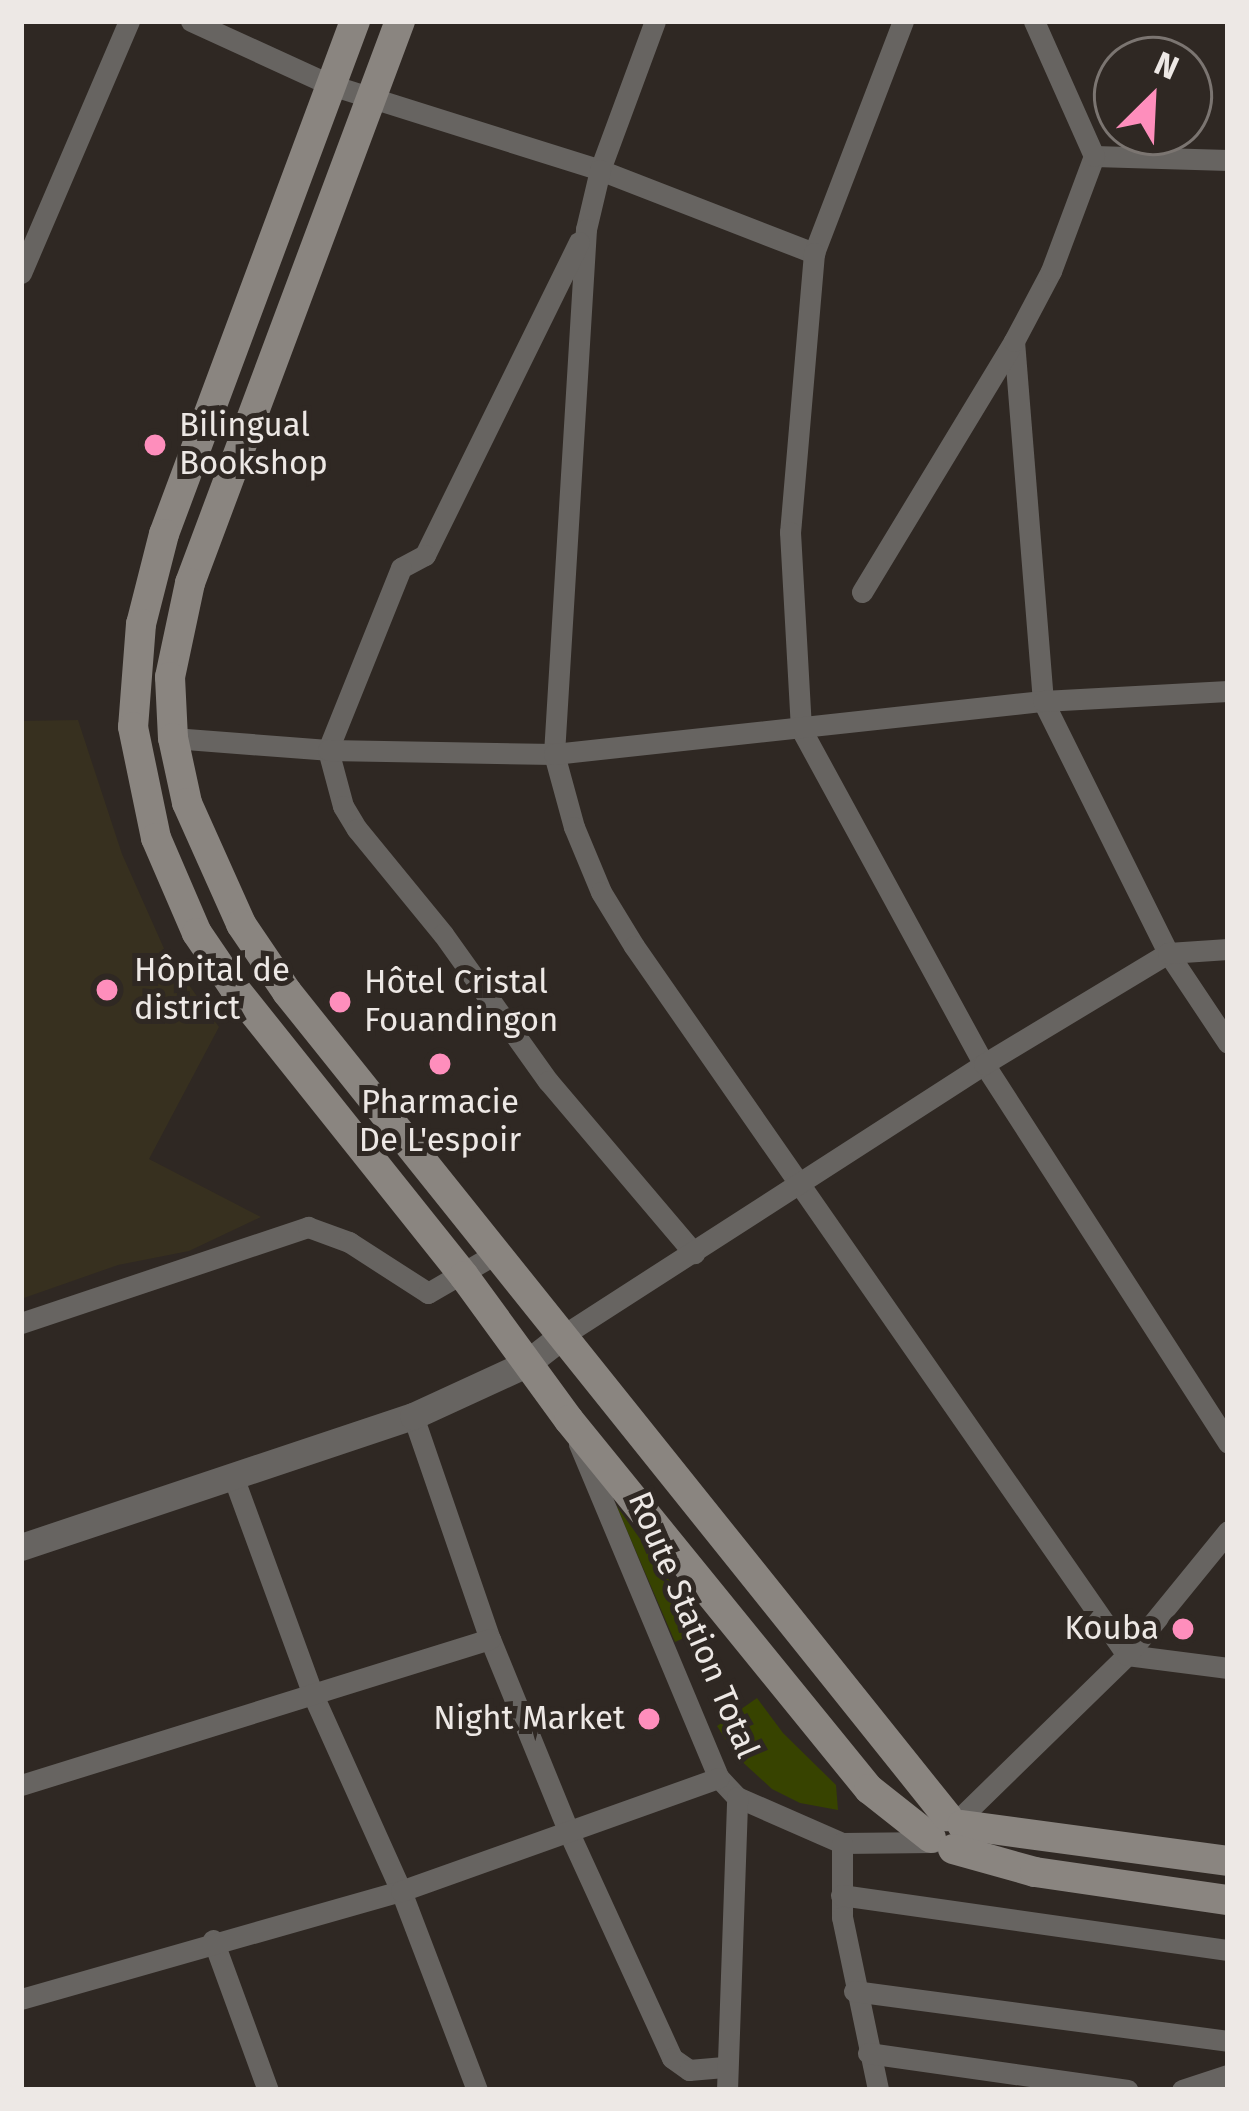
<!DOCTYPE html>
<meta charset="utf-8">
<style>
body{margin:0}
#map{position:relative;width:1249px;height:2111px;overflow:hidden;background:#2f2823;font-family:"Fira Sans",sans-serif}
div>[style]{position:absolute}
.medical>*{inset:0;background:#37301f}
.green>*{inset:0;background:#374300}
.minor>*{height:21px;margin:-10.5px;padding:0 10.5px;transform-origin:10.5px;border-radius:10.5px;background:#676461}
.tertiary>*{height:27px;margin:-13.5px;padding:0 13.5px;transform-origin:13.5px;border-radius:13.5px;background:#676461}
.secondary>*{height:30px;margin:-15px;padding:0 15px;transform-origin:15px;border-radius:15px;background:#8a8580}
.dots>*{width:33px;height:33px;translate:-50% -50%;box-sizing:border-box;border:6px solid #2f2823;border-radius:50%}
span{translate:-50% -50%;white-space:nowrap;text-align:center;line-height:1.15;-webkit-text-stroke:10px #2f2823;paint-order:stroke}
.poi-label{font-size:33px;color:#ede8e5}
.left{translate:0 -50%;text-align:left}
.right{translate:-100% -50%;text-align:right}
.street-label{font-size:33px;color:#ede8e5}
.frame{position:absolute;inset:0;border:24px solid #ede8e5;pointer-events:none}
.north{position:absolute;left:1093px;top:36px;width:120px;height:120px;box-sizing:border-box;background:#2f2823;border:3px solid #7b7571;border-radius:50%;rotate:24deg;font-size:33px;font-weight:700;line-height:48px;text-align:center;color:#ede8e5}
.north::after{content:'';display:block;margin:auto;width:42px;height:54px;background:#fe8ebc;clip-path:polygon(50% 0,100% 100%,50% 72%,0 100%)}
</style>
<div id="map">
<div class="medical">
<div style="clip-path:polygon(78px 720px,122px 854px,166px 953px,219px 1027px,149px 1159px,261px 1217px,189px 1251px,118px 1265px,21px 1299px,21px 721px)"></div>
</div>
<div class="green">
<div style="clip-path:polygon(616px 1505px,701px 1625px,682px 1639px,675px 1642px)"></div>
<div style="clip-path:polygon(757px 1698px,783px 1733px,836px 1785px,838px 1810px,800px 1803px,772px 1789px,737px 1757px,717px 1726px)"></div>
</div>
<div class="minor">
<div style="left:191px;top:21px;width:154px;rotate:24.6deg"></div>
<div style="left:331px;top:85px;width:282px;rotate:17.5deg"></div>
<div style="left:600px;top:170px;width:230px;rotate:21.2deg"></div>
<div style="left:655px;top:21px;width:159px;rotate:110.3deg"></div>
<div style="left:600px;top:170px;width:61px;rotate:103.3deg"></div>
<div style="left:586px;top:229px;width:526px;rotate:93.49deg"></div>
<div style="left:554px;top:754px;width:76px;rotate:74.7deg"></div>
<div style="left:574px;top:827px;width:70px;rotate:67.4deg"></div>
<div style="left:601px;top:892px;width:63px;rotate:58.6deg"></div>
<div style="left:634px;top:946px;width:864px;rotate:55.19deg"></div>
<div style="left:1127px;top:1655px;width:102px;rotate:7.3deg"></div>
<div style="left:903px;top:21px;width:248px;rotate:111deg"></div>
<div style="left:814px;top:253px;width:280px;rotate:94.9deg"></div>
<div style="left:790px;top:532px;width:197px;rotate:86.8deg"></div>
<div style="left:801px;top:729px;width:382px;rotate:61.4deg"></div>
<div style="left:984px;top:1064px;width:451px;rotate:57.2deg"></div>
<div style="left:1094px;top:156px;width:134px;rotate:1.7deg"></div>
<div style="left:579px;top:242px;width:349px;rotate:116.2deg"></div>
<div style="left:425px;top:555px;width:27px;rotate:152deg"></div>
<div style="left:401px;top:568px;width:196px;rotate:111.9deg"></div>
<div style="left:328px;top:750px;width:58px;rotate:75deg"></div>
<div style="left:343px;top:806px;width:27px;rotate:59deg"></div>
<div style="left:357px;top:829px;width:136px;rotate:50.7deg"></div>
<div style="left:443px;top:934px;width:181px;rotate:54.5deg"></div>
<div style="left:548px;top:1081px;width:226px;rotate:49.7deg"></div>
<div style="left:21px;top:273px;width:274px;rotate:-66.8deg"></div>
<div style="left:1014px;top:341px;width:361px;rotate:85.4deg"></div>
<div style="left:1043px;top:701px;width:281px;rotate:63.6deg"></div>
<div style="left:1168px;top:953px;width:108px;rotate:56.3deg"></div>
<div style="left:862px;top:592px;width:293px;rotate:-58.8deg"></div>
<div style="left:1014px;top:341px;width:79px;rotate:-62.1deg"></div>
<div style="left:1051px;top:271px;width:123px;rotate:-69.5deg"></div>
<div style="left:1094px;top:156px;width:148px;rotate:-114deg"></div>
<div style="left:173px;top:738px;width:155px;rotate:4.4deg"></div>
<div style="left:328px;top:750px;width:226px;rotate:1deg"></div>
<div style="left:554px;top:754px;width:492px;rotate:-6.2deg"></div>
<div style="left:1043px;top:701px;width:185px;rotate:-3.1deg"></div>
<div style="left:21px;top:1323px;width:303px;rotate:-18.5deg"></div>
<div style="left:308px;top:1227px;width:44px;rotate:20.1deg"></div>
<div style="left:349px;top:1242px;width:94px;rotate:32.8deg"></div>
<div style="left:428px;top:1293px;width:80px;rotate:-30.1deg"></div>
<div style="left:562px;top:1336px;width:502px;rotate:-32.8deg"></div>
<div style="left:984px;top:1064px;width:215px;rotate:-31.1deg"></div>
<div style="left:1168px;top:953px;width:60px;rotate:-3.8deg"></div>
<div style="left:413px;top:1416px;width:236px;rotate:71deg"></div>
<div style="left:490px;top:1639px;width:212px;rotate:67.8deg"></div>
<div style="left:570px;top:1835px;width:245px;rotate:65.4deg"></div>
<div style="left:672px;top:2058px;width:21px;rotate:35deg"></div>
<div style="left:689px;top:2070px;width:38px;rotate:-5deg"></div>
<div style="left:579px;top:1444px;width:362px;rotate:67.3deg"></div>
<div style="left:719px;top:1778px;width:26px;rotate:47deg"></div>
<div style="left:737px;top:1797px;width:115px;rotate:23.7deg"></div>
<div style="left:842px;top:1843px;width:91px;rotate:-0.6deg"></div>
<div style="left:234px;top:1479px;width:230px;rotate:69.9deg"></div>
<div style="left:313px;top:1695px;width:215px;rotate:65.8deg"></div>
<div style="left:401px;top:1891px;width:213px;rotate:69.1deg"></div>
<div style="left:21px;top:1785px;width:491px;rotate:-17.3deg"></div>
<div style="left:958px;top:1820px;width:236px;rotate:-44.3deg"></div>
<div style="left:1127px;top:1655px;width:160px;rotate:-50.8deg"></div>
<div style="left:842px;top:1843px;width:74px;rotate:90deg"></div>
<div style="left:842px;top:1917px;width:177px;rotate:78.2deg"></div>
<div style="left:841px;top:1895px;width:391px;rotate:8.1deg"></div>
<div style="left:213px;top:1940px;width:160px;rotate:69.9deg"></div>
<div style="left:854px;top:1991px;width:377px;rotate:7.6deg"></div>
<div style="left:21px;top:1999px;width:395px;rotate:-15.9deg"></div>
<div style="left:401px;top:1891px;width:337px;rotate:-19.6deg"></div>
<div style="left:868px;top:2053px;width:262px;rotate:8.1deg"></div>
<div style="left:727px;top:2090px;width:293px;rotate:-88deg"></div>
<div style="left:1182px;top:2090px;width:48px;rotate:-18.1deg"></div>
</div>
<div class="tertiary">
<div style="left:21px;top:1547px;width:413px;rotate:-18.5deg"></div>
<div style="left:413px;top:1416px;width:124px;rotate:-24.7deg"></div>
<div style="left:526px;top:1364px;width:46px;rotate:-37.9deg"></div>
</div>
<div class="secondary">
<div style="left:355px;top:21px;width:547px;rotate:110.42deg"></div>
<div style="left:164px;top:534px;width:93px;rotate:104.3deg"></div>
<div style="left:141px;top:624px;width:103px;rotate:94.4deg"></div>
<div style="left:133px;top:727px;width:113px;rotate:78.3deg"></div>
<div style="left:156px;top:838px;width:103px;rotate:66.7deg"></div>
<div style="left:197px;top:933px;width:68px;rotate:55.8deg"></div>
<div style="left:235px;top:989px;width:367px;rotate:51.4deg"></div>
<div style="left:464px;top:1276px;width:178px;rotate:53.9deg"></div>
<div style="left:569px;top:1420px;width:476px;rotate:50.9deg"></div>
<div style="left:869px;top:1789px;width:79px;rotate:38.3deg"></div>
<div style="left:400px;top:21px;width:600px;rotate:110.49deg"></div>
<div style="left:190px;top:583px;width:96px;rotate:102deg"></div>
<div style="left:170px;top:677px;width:61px;rotate:87.2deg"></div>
<div style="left:173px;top:738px;width:66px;rotate:77.8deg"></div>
<div style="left:187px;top:803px;width:133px;rotate:65.9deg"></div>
<div style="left:241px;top:924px;width:82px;rotate:55.9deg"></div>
<div style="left:287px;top:992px;width:1056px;rotate:51.31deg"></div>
<div style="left:962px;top:1825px;width:268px;rotate:7.7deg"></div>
<div style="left:953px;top:1849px;width:85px;rotate:15.7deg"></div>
<div style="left:1035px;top:1872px;width:195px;rotate:8.3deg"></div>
</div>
<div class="dots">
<div style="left:155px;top:445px;background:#fe8ebc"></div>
<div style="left:107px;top:990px;background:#fe8ebc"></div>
<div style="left:340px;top:1002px;background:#fe8ebc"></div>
<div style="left:440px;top:1064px;background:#fe8ebc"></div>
<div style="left:1183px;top:1629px;background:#fe8ebc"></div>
<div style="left:649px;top:1719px;background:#fe8ebc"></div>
</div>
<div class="poi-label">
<span class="left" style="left:179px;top:445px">Bilingual<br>Bookshop</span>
<span class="left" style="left:134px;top:990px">Hôpital de<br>district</span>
<span class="left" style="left:364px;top:1002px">Hôtel Cristal<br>Fouandingon</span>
<span style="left:440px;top:1122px">Pharmacie<br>De L'espoir</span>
<span class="right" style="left:1159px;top:1629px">Kouba</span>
<span class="right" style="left:625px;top:1719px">Night Market</span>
</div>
<div class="street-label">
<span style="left:693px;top:1625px;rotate:67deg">Route Station Total</span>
</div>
<div class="frame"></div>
<div class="north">N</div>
</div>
